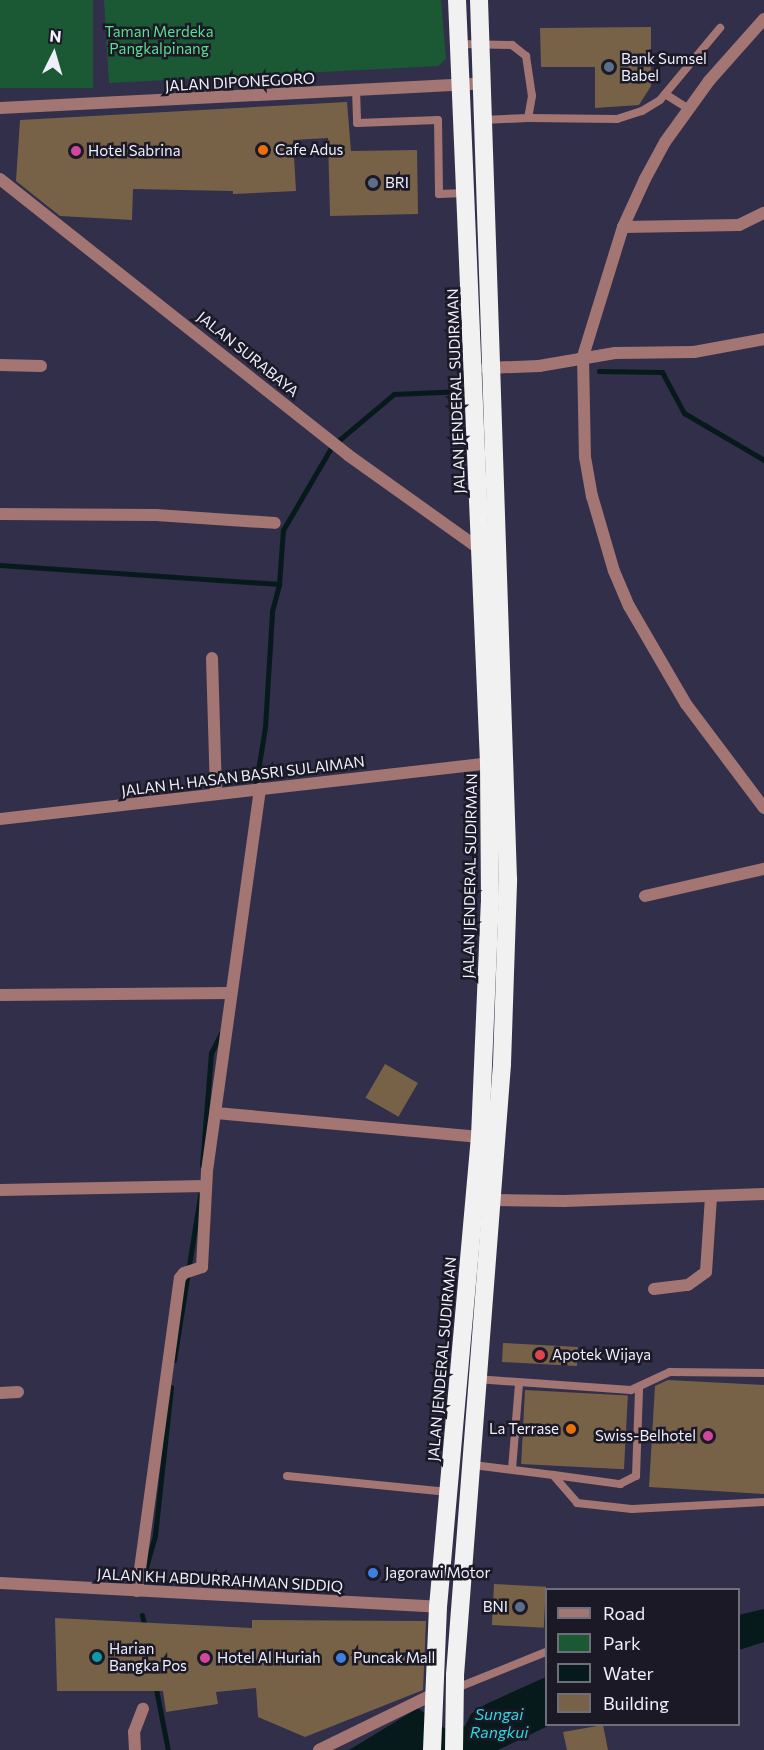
<!DOCTYPE html>
<style>
body{margin:0}
#map{position:relative;width:764px;height:1750px;overflow:hidden;background:#312f4a;font-family:Commissioner,sans-serif}
div>[style]{position:absolute}
.green>*{inset:0;background:#1b5935;transform-origin:0 0}
.water>*{inset:0;background:#061a1b}
.stream>*{height:5px;margin:-2.5px;padding:0 2.5px;transform-origin:2.5px;border-radius:2.5px;background:#061a1b}
.building>*{inset:0;background:#786247;transform-origin:0 0}
.lane>*{height:8px;margin:-4px;padding:0 4px;transform-origin:4px;border-radius:4px;background:#a37573}
.street>*{height:12px;margin:-6px;padding:0 6px;transform-origin:6px;border-radius:6px;background:#a37573}
.highway>*{height:18px;margin:-9px;padding:0 9px;transform-origin:9px;border-radius:9px;background:#f1f1f1}
.dots>*{width:16px;height:16px;translate:-50% -50%;box-sizing:border-box;border:3px solid #1a1925;border-radius:50%}
span{translate:-50% -50%;white-space:nowrap;text-align:center;line-height:1.15;-webkit-text-stroke:5px #1a1925;paint-order:stroke}
.park-label{font-size:15px;color:#5dde90}
.poi-label{font-size:15px;color:#eeeefc}
.left{translate:0 -50%;text-align:left}
.right{translate:-100% -50%;text-align:right}
.street-label{font-size:15px;color:#eeeefc}
.water-label{font-size:16px;color:#31d6e0;font-style:italic}
.legend{position:absolute;left:545px;top:1588px;width:195px;height:138px;box-sizing:border-box;background:#1a1925;border:2px solid #6f6e7b;margin:0;padding:8px 10px;list-style:none;font-size:18px;color:#eeeefc}
.legend li{display:flex;align-items:center;gap:12px;height:30px}
.legend b{width:30px;border:2px solid #6f6e7b}
.north{position:absolute;left:24px;top:24px;width:60px;height:60px;-webkit-text-stroke:4px #1a1925;paint-order:stroke;rotate:5deg;font-size:16px;font-weight:700;line-height:24px;text-align:center;color:#eeeefc}
.north::after{content:'';display:block;margin:auto;width:21px;height:27px;background:#eeeefc;clip-path:polygon(50% 0,100% 100%,50% 72%,0 100%)}
</style>
<div id="map">
<div class="green">
<div style="left:0;top:0;width:93px;height:88px"></div>
<div style="clip-path:polygon(104px 0,441px 0,446px 59px,438px 66px,109px 83px)"></div>
</div>
<div class="water">
<div style="clip-path:polygon(764px 1609px,764px 1642px,739px 1650px,739px 1615px)"></div>
<div style="clip-path:polygon(546px 1677px,546px 1724px,550px 1725px,498px 1750px,349px 1750px,418px 1708px,448px 1731px,465px 1726px,471px 1714px,486px 1704px)"></div>
</div>
<div class="stream">
<div style="left:599px;top:371px;width:63px;rotate:0.9deg"></div>
<div style="left:662px;top:372px;width:47px;rotate:61.8deg"></div>
<div style="left:684px;top:413px;width:93px;rotate:30.4deg"></div>
<div style="left:0;top:565px;width:280px;rotate:3.9deg"></div>
<div style="left:255px;top:789px;width:63px;rotate:-80.8deg"></div>
<div style="left:265px;top:727px;width:116px;rotate:-86.5deg"></div>
<div style="left:272px;top:611px;width:28px;rotate:-75deg"></div>
<div style="left:279px;top:584px;width:54px;rotate:-85.8deg"></div>
<div style="left:283px;top:530px;width:97px;rotate:-59.7deg"></div>
<div style="left:332px;top:446px;width:81px;rotate:-40deg"></div>
<div style="left:394px;top:394px;width:69px;rotate:-2.5deg"></div>
<div style="left:202px;top:1165px;width:112px;rotate:-85.4deg"></div>
<div style="left:211px;top:1053px;width:22px;rotate:-63deg"></div>
<div style="left:174px;top:1360px;width:167px;rotate:-81deg"></div>
<div style="left:146px;top:1567px;width:33px;rotate:-74deg"></div>
<div style="left:155px;top:1535px;width:149px;rotate:-83.8deg"></div>
<div style="left:142px;top:1615px;width:13px;rotate:77deg"></div>
<div style="left:155px;top:1684px;width:67px;rotate:78.9deg"></div>
</div>
<div class="building">
<div style="clip-path:polygon(651px 27px,651px 86px,639px 105px,595px 108px,595px 67px,541px 67px,540px 28px)"></div>
<div style="clip-path:polygon(347px 102px,351px 151px,417px 150px,418px 214px,330px 216px,328px 138px,293px 140px,296px 191px,233px 194px,233px 191px,133px 189px,132px 220px,60px 216px,16px 181px,20px 120px)"></div>
<div style="left:385px;top:1064px;width:38px;height:39px;rotate:30deg"></div>
<div style="left:503px;top:1343px;width:75px;height:19px;rotate:3deg"></div>
<div style="clip-path:polygon(668px 1380px,764px 1385px,764px 1494px,649px 1487px,655px 1386px)"></div>
<div style="left:525px;top:1390px;width:103px;height:74px;rotate:3deg"></div>
<div style="left:494px;top:1584px;width:52px;height:41px;rotate:3deg"></div>
<div style="clip-path:polygon(55px 1618px,252px 1628px,252px 1620px,426px 1621px,423px 1690px,305px 1737px,258px 1717px,256px 1688px,216px 1692px,218px 1704px,166px 1712px,163px 1691px,57px 1691px)"></div>
<div style="clip-path:polygon(603px 1725px,608px 1750px,567px 1750px,563px 1732px)"></div>
</div>
<div class="lane">
<div style="left:459px;top:44px;width:53px;rotate:1.1deg"></div>
<div style="left:512px;top:45px;width:18px;rotate:38deg"></div>
<div style="left:526px;top:56px;width:40px;rotate:81.5deg"></div>
<div style="left:532px;top:96px;width:22px;rotate:100deg"></div>
<div style="left:528px;top:118px;width:45px;rotate:177.5deg"></div>
<div style="left:356px;top:90px;width:33px;rotate:88deg"></div>
<div style="left:357px;top:123px;width:81px;rotate:-2.1deg"></div>
<div style="left:438px;top:120px;width:74px;rotate:89.2deg"></div>
<div style="left:439px;top:194px;width:26px;rotate:-2deg"></div>
<div style="left:665px;top:94px;width:28px;rotate:32deg"></div>
<div style="left:528px;top:118px;width:89px;rotate:0.6deg"></div>
<div style="left:617px;top:119px;width:26px;rotate:-18deg"></div>
<div style="left:642px;top:111px;width:21px;rotate:-31deg"></div>
<div style="left:660px;top:100px;width:94px;rotate:-50.2deg"></div>
<div style="left:476px;top:1379px;width:155px;rotate:4.1deg"></div>
<div style="left:631px;top:1390px;width:43px;rotate:-24.8deg"></div>
<div style="left:670px;top:1372px;width:94px;rotate:0.6deg"></div>
<div style="left:473px;top:1465px;width:81px;rotate:7.1deg"></div>
<div style="left:553px;top:1475px;width:37px;rotate:49deg"></div>
<div style="left:577px;top:1503px;width:55px;rotate:6.2deg"></div>
<div style="left:632px;top:1509px;width:132px;rotate:-3deg"></div>
<div style="left:512px;top:1469px;width:85px;rotate:-85.3deg"></div>
<div style="left:554px;top:1475px;width:67px;rotate:7.8deg"></div>
<div style="left:620px;top:1484px;width:18px;rotate:-27deg"></div>
<div style="left:636px;top:1476px;width:88px;rotate:-88deg"></div>
<div style="left:287px;top:1476px;width:162px;rotate:5.7deg"></div>
<div style="left:454px;top:1689px;width:99px;rotate:-21.9deg"></div>
</div>
<div class="street">
<div style="left:764px;top:19px;width:83px;rotate:131.6deg"></div>
<div style="left:709px;top:81px;width:75px;rotate:125.8deg"></div>
<div style="left:665px;top:142px;width:42px;rotate:118.4deg"></div>
<div style="left:645px;top:179px;width:53px;rotate:114.6deg"></div>
<div style="left:623px;top:227px;width:135px;rotate:107.2deg"></div>
<div style="left:583px;top:356px;width:101px;rotate:88.9deg"></div>
<div style="left:585px;top:457px;width:40px;rotate:80deg"></div>
<div style="left:592px;top:496px;width:78px;rotate:73.7deg"></div>
<div style="left:614px;top:571px;width:38px;rotate:67deg"></div>
<div style="left:629px;top:606px;width:113px;rotate:59.8deg"></div>
<div style="left:686px;top:704px;width:130px;rotate:53.1deg"></div>
<div style="left:0;top:108px;width:482px;rotate:-2.9deg"></div>
<div style="left:0;top:179px;width:444px;rotate:38.4deg"></div>
<div style="left:348px;top:455px;width:162px;rotate:35.5deg"></div>
<div style="left:623px;top:227px;width:116px;rotate:-1deg"></div>
<div style="left:739px;top:225px;width:28px;rotate:-26deg"></div>
<div style="left:0;top:365px;width:41px;rotate:1.4deg"></div>
<div style="left:486px;top:368px;width:53px;rotate:-2.2deg"></div>
<div style="left:539px;top:366px;width:77px;rotate:-9.7deg"></div>
<div style="left:615px;top:353px;width:79px;rotate:-0.7deg"></div>
<div style="left:694px;top:352px;width:71px;rotate:-10.5deg"></div>
<div style="left:0;top:514px;width:156px;rotate:0.4deg"></div>
<div style="left:156px;top:515px;width:119px;rotate:3.8deg"></div>
<div style="left:212px;top:658px;width:135px;rotate:88.3deg"></div>
<div style="left:0;top:819px;width:492px;rotate:-6.5deg"></div>
<div style="left:645px;top:896px;width:122px;rotate:-12.8deg"></div>
<div style="left:0;top:995px;width:230px;rotate:-0.5deg"></div>
<div style="left:216px;top:1113px;width:265px;rotate:5.2deg"></div>
<div style="left:0;top:1190px;width:205px;rotate:-1.1deg"></div>
<div style="left:493px;top:1200px;width:71px;rotate:0.8deg"></div>
<div style="left:564px;top:1201px;width:200px;rotate:-2deg"></div>
<div style="left:654px;top:1289px;width:34px;rotate:-7deg"></div>
<div style="left:688px;top:1285px;width:22px;rotate:-36deg"></div>
<div style="left:706px;top:1272px;width:76px;rotate:-86.2deg"></div>
<div style="left:0;top:1393px;width:18px;rotate:-3deg"></div>
<div style="left:0;top:1583px;width:439px;rotate:3.1deg"></div>
<div style="left:137px;top:1591px;width:316px;rotate:-82.2deg"></div>
<div style="left:180px;top:1278px;width:6px;rotate:-51deg"></div>
<div style="left:184px;top:1273px;width:19px;rotate:-18deg"></div>
<div style="left:202px;top:1267px;width:96px;rotate:-87deg"></div>
<div style="left:207px;top:1171px;width:386px;rotate:-82.1deg"></div>
<div style="left:135px;top:1750px;width:18px;rotate:-93deg"></div>
<div style="left:134px;top:1732px;width:25px;rotate:-69deg"></div>
<div style="left:319px;top:1750px;width:126px;rotate:-26deg"></div>
</div>
<div class="highway">
<div style="left:432px;top:1750px;width:143px;rotate:-87.6deg"></div>
<div style="left:438px;top:1607px;width:472px;rotate:-84.9deg"></div>
<div style="left:480px;top:1137px;width:234px;rotate:-87.6deg"></div>
<div style="left:490px;top:903px;width:140px;rotate:-90.4deg"></div>
<div style="left:489px;top:763px;width:764px;rotate:-92.4deg"></div>
<div style="left:454px;top:1750px;width:75px;rotate:-89.2deg"></div>
<div style="left:455px;top:1675px;width:613px;rotate:-85.6deg"></div>
<div style="left:502px;top:1064px;width:185px;rotate:-88.1deg"></div>
<div style="left:508px;top:879px;width:879px;rotate:-91.89deg"></div>
</div>
<div class="dots">
<div style="left:609px;top:67px;background:#5c6f8a"></div>
<div style="left:263px;top:150px;background:#e8710a"></div>
<div style="left:76px;top:151px;background:#d1479c"></div>
<div style="left:373px;top:183px;background:#5c6f8a"></div>
<div style="left:540px;top:1355px;background:#e0444e"></div>
<div style="left:571px;top:1429px;background:#e8710a"></div>
<div style="left:708px;top:1436px;background:#d1479c"></div>
<div style="left:373px;top:1573px;background:#3f7fe0"></div>
<div style="left:520px;top:1607px;background:#5c6f8a"></div>
<div style="left:97px;top:1657px;background:#0f9aa8"></div>
<div style="left:205px;top:1658px;background:#d1479c"></div>
<div style="left:341px;top:1658px;background:#3f7fe0"></div>
</div>
<div class="park-label">
<span style="left:159px;top:40px">Taman Merdeka<br>Pangkalpinang</span>
</div>
<div class="poi-label">
<span class="left" style="left:621px;top:67px">Bank Sumsel<br>Babel</span>
<span class="left" style="left:275px;top:150px">Cafe Adus</span>
<span class="left" style="left:88px;top:151px">Hotel Sabrina</span>
<span class="left" style="left:385px;top:183px">BRI</span>
<span class="left" style="left:552px;top:1355px">Apotek Wijaya</span>
<span class="right" style="left:559px;top:1429px">La Terrase</span>
<span class="right" style="left:696px;top:1436px">Swiss-Belhotel</span>
<span class="left" style="left:385px;top:1573px">Jagorawi Motor</span>
<span class="right" style="left:508px;top:1607px">BNI</span>
<span class="left" style="left:109px;top:1657px">Harian<br>Bangka Pos</span>
<span class="left" style="left:217px;top:1658px">Hotel Al Huriah</span>
<span class="left" style="left:353px;top:1658px">Puncak Mall</span>
</div>
<div class="street-label">
<span style="left:240px;top:82px;rotate:-3deg">JALAN DIPONEGORO</span>
<span style="left:248px;top:354px;rotate:39deg">JALAN SURABAYA</span>
<span style="left:456px;top:391px;rotate:-92deg">JALAN JENDERAL SUDIRMAN</span>
<span style="left:243px;top:776px;rotate:-7deg">JALAN H. HASAN BASRI SULAIMAN</span>
<span style="left:470px;top:876px;rotate:-89deg">JALAN JENDERAL SUDIRMAN</span>
<span style="left:442px;top:1359px;rotate:-85deg">JALAN JENDERAL SUDIRMAN</span>
<span style="left:220px;top:1580px;rotate:3deg">JALAN KH ABDURRAHMAN SIDDIQ</span>
</div>
<div class="water-label">
<span style="left:499px;top:1723px">Sungai<br>Rangkui</span>
</div>
<ul class="legend">
<li><b style="height:8px;background:#a37573"></b>Road</li>
<li><b style="height:16px;background:#1b5935"></b>Park</li>
<li><b style="height:16px;background:#061a1b"></b>Water</li>
<li><b style="height:16px;background:#786247"></b>Building</li>
</ul>
<div class="north">N</div>
</div>
